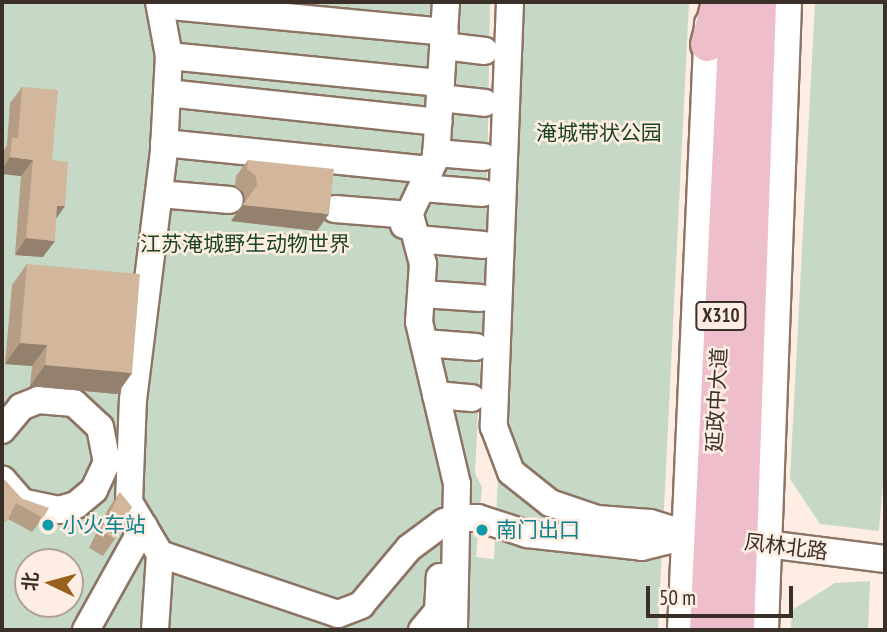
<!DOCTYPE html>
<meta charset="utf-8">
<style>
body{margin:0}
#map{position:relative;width:887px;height:632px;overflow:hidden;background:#feede2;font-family:"PT Sans Narrow","Noto Sans SC",sans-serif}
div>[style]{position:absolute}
.green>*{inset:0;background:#c5d9c6}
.roads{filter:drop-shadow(2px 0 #8d7464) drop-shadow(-2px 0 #8d7464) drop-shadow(0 2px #8d7464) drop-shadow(0 -2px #8d7464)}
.minor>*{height:26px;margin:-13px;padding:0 13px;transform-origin:13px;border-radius:13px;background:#fff}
.major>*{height:33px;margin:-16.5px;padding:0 16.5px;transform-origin:16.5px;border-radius:16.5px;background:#efbecb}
.wall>*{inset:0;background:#b59d86}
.shaded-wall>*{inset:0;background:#93806d}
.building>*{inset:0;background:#d2b79c}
.dots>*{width:19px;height:19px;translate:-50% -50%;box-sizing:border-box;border:4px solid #feede2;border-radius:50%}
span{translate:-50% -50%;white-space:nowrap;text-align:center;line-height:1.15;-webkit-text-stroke:5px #feede2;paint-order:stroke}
.shield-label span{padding:2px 5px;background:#feede2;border:2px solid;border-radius:5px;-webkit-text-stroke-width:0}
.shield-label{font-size:19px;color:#3a3029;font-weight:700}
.park-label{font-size:21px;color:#1b4521}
.street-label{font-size:21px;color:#3a3029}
.culture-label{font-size:21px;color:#0d838f}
.left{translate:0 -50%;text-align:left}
.frame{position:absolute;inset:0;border:4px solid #3a3029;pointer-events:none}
.north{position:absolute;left:14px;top:548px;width:70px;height:70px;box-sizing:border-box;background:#feede2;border:2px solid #b0a198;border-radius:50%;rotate:275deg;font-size:19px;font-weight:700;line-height:28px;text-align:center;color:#3a3029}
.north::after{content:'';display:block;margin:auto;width:24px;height:32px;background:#98611b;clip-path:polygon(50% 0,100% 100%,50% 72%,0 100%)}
.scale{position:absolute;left:646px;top:586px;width:147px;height:32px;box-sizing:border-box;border:4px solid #3a3029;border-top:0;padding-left:9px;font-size:21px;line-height:24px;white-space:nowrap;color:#3a3029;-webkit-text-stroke:5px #feede2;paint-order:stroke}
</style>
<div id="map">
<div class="green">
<div style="clip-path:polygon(evenodd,2px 2px,490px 2px,486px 250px,475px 473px,482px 487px,476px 557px,494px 559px,521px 2px,689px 2px,658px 630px,2px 630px,2px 2px,28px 562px,70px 562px,70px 604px,28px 604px,28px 562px)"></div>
<div style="clip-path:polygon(815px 2px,885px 2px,885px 456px,879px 531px,820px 524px,790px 479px)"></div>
<div style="clip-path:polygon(870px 581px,868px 630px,791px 630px,792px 610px,835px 583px)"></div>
</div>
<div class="roads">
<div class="minor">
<div style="left:510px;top:2px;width:425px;rotate:92.2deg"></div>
<div style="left:494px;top:427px;width:48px;rotate:69.3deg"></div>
<div style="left:511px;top:472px;width:50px;rotate:38.5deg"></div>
<div style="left:550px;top:503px;width:50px;rotate:18.8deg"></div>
<div style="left:597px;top:519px;width:53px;rotate:4.3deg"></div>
<div style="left:650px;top:523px;width:64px;rotate:17.3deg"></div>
<div style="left:711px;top:542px;width:32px;rotate:-2deg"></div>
<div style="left:743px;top:541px;width:143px;rotate:7.2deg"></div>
<div style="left:160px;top:5px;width:286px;rotate:5.4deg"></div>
<div style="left:444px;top:46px;width:41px;rotate:7deg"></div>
<div style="left:169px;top:56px;width:273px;rotate:5.7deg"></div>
<div style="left:167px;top:93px;width:273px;rotate:6.1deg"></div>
<div style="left:440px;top:98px;width:45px;rotate:6.3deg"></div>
<div style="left:164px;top:143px;width:267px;rotate:5.8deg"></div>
<div style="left:436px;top:153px;width:48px;rotate:4.8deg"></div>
<div style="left:423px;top:188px;width:60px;rotate:4.8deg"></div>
<div style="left:159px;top:194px;width:71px;rotate:4.8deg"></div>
<div style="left:335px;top:209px;width:75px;rotate:4.6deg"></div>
<div style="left:410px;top:215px;width:51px;rotate:75.1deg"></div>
<div style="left:423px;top:264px;width:58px;rotate:93.9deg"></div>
<div style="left:419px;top:322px;width:166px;rotate:76.8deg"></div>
<div style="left:457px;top:484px;width:146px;rotate:91.2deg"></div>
<div style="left:404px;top:225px;width:75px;rotate:-64.8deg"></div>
<div style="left:436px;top:157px;width:155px;rotate:-86.3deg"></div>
<div style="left:417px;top:239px;width:67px;rotate:5.1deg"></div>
<div style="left:423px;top:294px;width:58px;rotate:3.9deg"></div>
<div style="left:424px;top:343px;width:52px;rotate:4.4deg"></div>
<div style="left:436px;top:395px;width:36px;rotate:5deg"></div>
<div style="left:2px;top:430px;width:30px;rotate:-50deg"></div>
<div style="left:21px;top:407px;width:18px;rotate:-22deg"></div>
<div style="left:38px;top:400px;width:36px;rotate:5deg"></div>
<div style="left:74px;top:403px;width:35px;rotate:43deg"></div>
<div style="left:100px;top:427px;width:36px;rotate:79deg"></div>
<div style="left:107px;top:462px;width:31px;rotate:115deg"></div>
<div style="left:94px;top:490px;width:23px;rotate:140deg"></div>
<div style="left:76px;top:505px;width:18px;rotate:164deg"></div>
<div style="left:59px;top:510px;width:38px;rotate:-168deg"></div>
<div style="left:22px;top:502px;width:30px;rotate:-131deg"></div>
<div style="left:160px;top:554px;width:188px;rotate:18.6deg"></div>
<div style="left:338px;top:614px;width:25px;rotate:-21deg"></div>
<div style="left:361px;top:605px;width:75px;rotate:-49.9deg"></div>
<div style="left:409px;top:548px;width:44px;rotate:-36.6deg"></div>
<div style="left:444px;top:522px;width:16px;rotate:-15deg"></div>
<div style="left:459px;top:518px;width:19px"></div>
<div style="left:478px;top:518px;width:52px;rotate:18.1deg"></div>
<div style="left:527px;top:534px;width:116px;rotate:6.4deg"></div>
<div style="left:642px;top:547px;width:45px;rotate:-14deg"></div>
<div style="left:86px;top:630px;width:119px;rotate:-60.9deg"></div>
<div style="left:155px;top:630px;width:76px;rotate:-86.2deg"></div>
<div style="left:160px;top:554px;width:61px;rotate:-120.8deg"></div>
<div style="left:129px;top:502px;width:102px;rotate:-87.8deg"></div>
<div style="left:133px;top:400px;width:252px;rotate:-82.9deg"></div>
<div style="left:164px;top:150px;width:94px;rotate:-87deg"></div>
<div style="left:169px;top:56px;width:55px;rotate:-100.5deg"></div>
<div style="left:422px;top:630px;width:25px;rotate:-50deg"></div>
<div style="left:438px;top:611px;width:34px;rotate:-87deg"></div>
<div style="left:681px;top:630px;width:607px;rotate:-87.45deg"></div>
<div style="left:765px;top:630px;width:628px;rotate:-87.9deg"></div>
</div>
<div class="major">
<div style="left:707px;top:44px;width:43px;rotate:-75.3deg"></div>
<div style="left:706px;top:630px;width:629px;rotate:-87.27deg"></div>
<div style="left:737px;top:630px;width:628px;rotate:-87.99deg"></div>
</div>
</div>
<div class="wall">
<div style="clip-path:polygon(22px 87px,52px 160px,65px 206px,56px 218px,43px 257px,15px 255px,21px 176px,2px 174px,2px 153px,7px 145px,10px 103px)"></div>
<div style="clip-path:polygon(248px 160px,317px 231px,231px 221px,245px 201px,244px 193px,235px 186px,236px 176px)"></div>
<div style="clip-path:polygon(27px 264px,132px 373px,117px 394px,30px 386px,32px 366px,5px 364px,12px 285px)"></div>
<div style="clip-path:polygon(2px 477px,21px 498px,43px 518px,32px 532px,8px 519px)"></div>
<div style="clip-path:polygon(120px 492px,115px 539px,103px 556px,89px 548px,108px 509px)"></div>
</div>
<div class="shaded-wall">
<div style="clip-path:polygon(10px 157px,33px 160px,21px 176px,2px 174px,2px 170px)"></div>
<div style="clip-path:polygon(243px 205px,329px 214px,317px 231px,231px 221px)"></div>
<div style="clip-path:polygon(57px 206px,65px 206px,53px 223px)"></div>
<div style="clip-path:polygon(26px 238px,55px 241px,43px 257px,15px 255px)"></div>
<div style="clip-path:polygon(20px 343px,47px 345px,32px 366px,5px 364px)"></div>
<div style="clip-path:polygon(45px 365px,132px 373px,117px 394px,30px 386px)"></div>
</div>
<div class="building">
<div style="clip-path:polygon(22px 87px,58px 90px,52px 160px,68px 162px,65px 206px,57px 206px,55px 241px,26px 238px,33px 160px,10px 157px,12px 138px,18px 138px)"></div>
<div style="clip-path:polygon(248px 160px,334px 169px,329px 214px,243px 205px,257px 185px,256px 176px,247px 169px)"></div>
<div style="clip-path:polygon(27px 264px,140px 274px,132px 373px,45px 365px,47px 345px,20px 343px)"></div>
<div style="clip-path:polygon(2px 477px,21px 498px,49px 508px,43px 518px,16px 503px,7px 521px,2px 523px)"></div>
<div style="clip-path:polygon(120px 492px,132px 507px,115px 539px,101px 531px)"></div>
</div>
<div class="dots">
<div style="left:48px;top:525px;background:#0f9aa8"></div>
<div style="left:482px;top:530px;background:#0f9aa8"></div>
</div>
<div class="shield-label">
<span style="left:721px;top:316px">X310</span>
</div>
<div class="park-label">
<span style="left:599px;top:133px">淹城带状公园</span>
<span style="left:245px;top:244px">江苏淹城野生动物世界</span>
</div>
<div class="street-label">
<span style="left:717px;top:400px;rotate:-87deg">延政中大道</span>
<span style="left:786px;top:547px;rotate:7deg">凤林北路</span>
</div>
<div class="culture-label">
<span class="left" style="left:62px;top:525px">小火车站</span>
<span class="left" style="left:496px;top:530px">南门出口</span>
</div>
<div class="frame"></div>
<div class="north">北</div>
<div class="scale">50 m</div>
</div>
